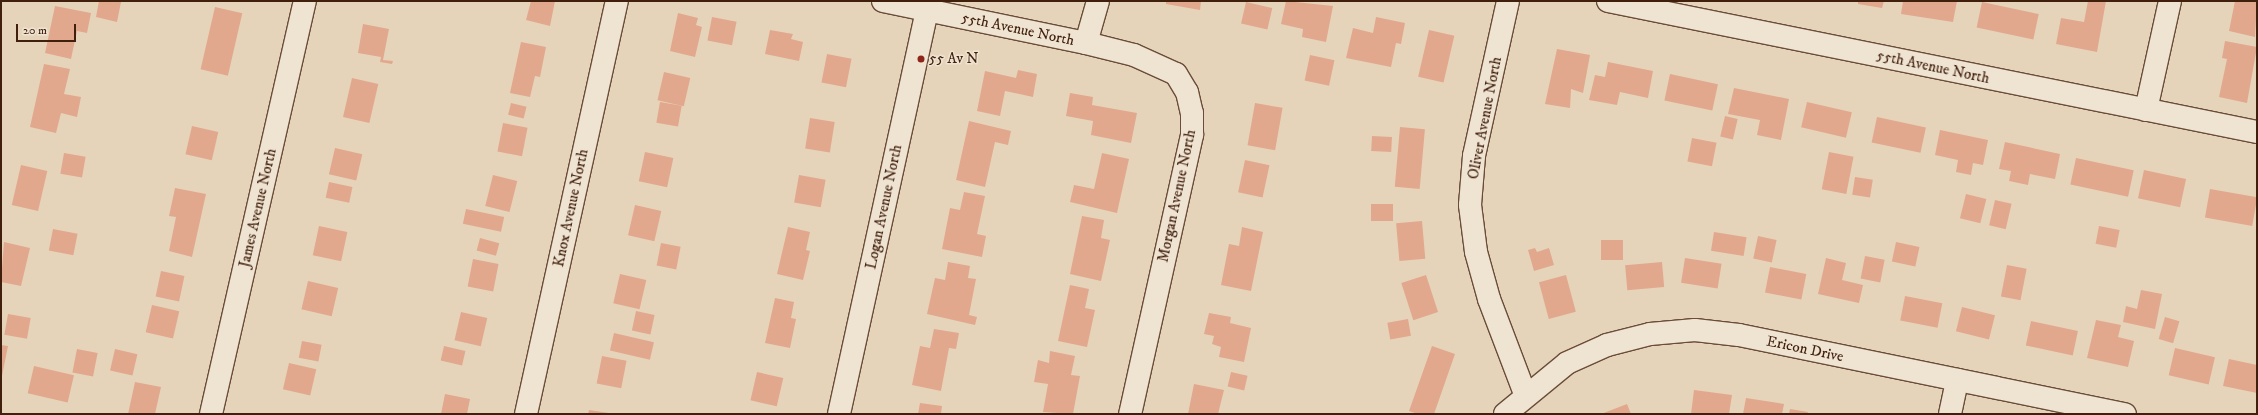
<!DOCTYPE html>
<style>
body{margin:0}
#map{position:relative;width:2258px;height:415px;overflow:hidden;background:#e6d4ba;font-family:"IM FELL DW Pica",serif}
div>[style]{position:absolute}
.building>*{inset:0;background:#e2a88d;transform-origin:0 0}
.roads{filter:drop-shadow(1px 0 #6a4c38) drop-shadow(-1px 0 #6a4c38) drop-shadow(0 1px #6a4c38) drop-shadow(0 -1px #6a4c38)}
.minor>*{height:22px;margin:-11px;padding:0 11px;transform-origin:11px;border-radius:11px;background:#efe3d2}
.dots>*{width:11px;height:11px;translate:-50% -50%;box-sizing:border-box;border:2px solid #efe3d2;border-radius:50%}
span{translate:-50% -50%;white-space:nowrap;text-align:center;line-height:1.15;-webkit-text-stroke:3px #efe3d2;paint-order:stroke}
.street-label{font-size:15px;color:#401f0c}
.poi-label{font-size:15px;color:#401f0c}
.left{translate:0 -50%;text-align:left}
.frame{position:absolute;inset:0;border:2px solid #401f0c;pointer-events:none}
.scale{position:absolute;left:16px;top:24px;width:60px;height:18px;box-sizing:border-box;border:2px solid #401f0c;border-top:0;padding-left:5px;font-size:12px;line-height:14px;white-space:nowrap;color:#401f0c;-webkit-text-stroke:3px #efe3d2;paint-order:stroke}
</style>
<div id="map">
<div class="building">
<div style="clip-path:polygon(99px 1px,121px 2px,117px 22px,96px 17px)"></div>
<div style="clip-path:polygon(531px 1px,555px 1px,550px 26px,526px 20px)"></div>
<div style="clip-path:polygon(1166px 1px,1201px 1px,1200px 10px,1166px 4px)"></div>
<div style="clip-path:polygon(1286px 1px,1333px 6px,1326px 42px,1302px 37px,1303px 29px,1281px 24px)"></div>
<div style="clip-path:polygon(1858px 1px,1884px 1px,1882px 8px,1858px 4px)"></div>
<div style="clip-path:polygon(1903px 1px,1957px 1px,1953px 22px,1901px 14px)"></div>
<div style="clip-path:polygon(2088px 1px,2106px 1px,2097px 52px,2056px 44px,2061px 18px,2084px 22px)"></div>
<div style="clip-path:polygon(2235px 1px,2257px 1px,2255px 37px,2229px 31px)"></div>
<div style="left:1246px;top:2px;width:27px;height:22px;rotate:13deg"></div>
<div style="left:1982px;top:2px;width:58px;height:26px;rotate:12deg"></div>
<div style="clip-path:polygon(55px 6px,91px 13px,87px 33px,77px 31px,71px 59px,45px 53px)"></div>
<div style="left:215px;top:7px;width:28px;height:64px;rotate:13deg"></div>
<div style="clip-path:polygon(678px 13px,698px 18px,696px 25px,702px 27px,695px 57px,670px 51px)"></div>
<div style="left:712px;top:17px;width:25px;height:24px;rotate:11deg"></div>
<div style="clip-path:polygon(1376px 17px,1405px 23px,1401px 44px,1396px 43px,1391px 67px,1346px 58px,1353px 28px,1373px 33px)"></div>
<div style="clip-path:polygon(363px 24px,389px 29px,383px 60px,393px 61px,392px 64px,380px 62px,381px 57px,358px 53px)"></div>
<div style="clip-path:polygon(770px 30px,793px 34px,791px 39px,803px 42px,799px 61px,765px 54px)"></div>
<div style="left:1429px;top:30px;width:26px;height:48px;rotate:13deg"></div>
<div style="clip-path:polygon(2225px 41px,2257px 47px,2247px 103px,2219px 97px,2227px 59px,2222px 58px)"></div>
<div style="clip-path:polygon(521px 42px,546px 47px,540px 77px,535px 76px,530px 97px,510px 93px)"></div>
<div style="clip-path:polygon(1557px 49px,1590px 55px,1583px 93px,1571px 89px,1570px 108px,1545px 104px)"></div>
<div style="left:827px;top:54px;width:25px;height:29px;rotate:11deg"></div>
<div style="left:1310px;top:55px;width:25px;height:26px;rotate:12deg"></div>
<div style="clip-path:polygon(1608px 62px,1653px 71px,1648px 98px,1620px 92px,1617px 105px,1589px 100px,1595px 75px,1605px 77px)"></div>
<div style="clip-path:polygon(44px 64px,70px 69px,64px 94px,81px 97px,77px 117px,61px 113px,56px 133px,30px 127px)"></div>
<div style="clip-path:polygon(1018px 70px,1037px 74px,1033px 97px,1005px 91px,1000px 116px,977px 111px,985px 71px,1016px 78px)"></div>
<div style="left:664px;top:72px;width:27px;height:29px;rotate:13deg"></div>
<div style="left:1670px;top:74px;width:49px;height:27px;rotate:12deg"></div>
<div style="left:352px;top:78px;width:27px;height:40px;rotate:13deg"></div>
<div style="clip-path:polygon(1734px 88px,1789px 99px,1781px 140px,1757px 135px,1760px 120px,1728px 114px)"></div>
<div style="clip-path:polygon(1070px 93px,1093px 97px,1092px 105px,1137px 113px,1131px 143px,1091px 135px,1093px 121px,1066px 116px)"></div>
<div style="left:660px;top:102px;width:22px;height:21px;rotate:10deg"></div>
<div style="left:1807px;top:102px;width:46px;height:26px;rotate:13deg"></div>
<div style="left:511px;top:103px;width:16px;height:12px;rotate:14deg"></div>
<div style="left:1255px;top:103px;width:28px;height:43px;rotate:10deg"></div>
<div style="left:1725px;top:116px;width:13px;height:21px;rotate:13deg"></div>
<div style="left:1877px;top:117px;width:50px;height:26px;rotate:12deg"></div>
<div style="left:810px;top:118px;width:25px;height:31px;rotate:9deg"></div>
<div style="clip-path:polygon(969px 121px,1011px 131px,1008px 145px,995px 142px,985px 187px,956px 180px)"></div>
<div style="left:503px;top:123px;width:25px;height:29px;rotate:11deg"></div>
<div style="left:192px;top:126px;width:27px;height:29px;rotate:13deg"></div>
<div style="left:1400px;top:127px;width:25px;height:60px;rotate:5deg"></div>
<div style="clip-path:polygon(1940px 130px,1988px 140px,1983px 165px,1973px 163px,1971px 175px,1956px 172px,1958px 160px,1935px 155px)"></div>
<div style="left:1372px;top:136px;width:20px;height:15px;rotate:3deg"></div>
<div style="left:1692px;top:138px;width:25px;height:24px;rotate:11deg"></div>
<div style="clip-path:polygon(2005px 142px,2060px 154px,2055px 179px,2030px 174px,2028px 185px,2009px 181px,2011px 171px,1999px 169px)"></div>
<div style="left:335px;top:148px;width:28px;height:27px;rotate:13deg"></div>
<div style="left:645px;top:152px;width:29px;height:30px;rotate:12deg"></div>
<div style="left:1829px;top:152px;width:25px;height:38px;rotate:11deg"></div>
<div style="left:64px;top:153px;width:22px;height:21px;rotate:10deg"></div>
<div style="clip-path:polygon(1102px 153px,1129px 159px,1117px 213px,1070px 202px,1074px 185px,1094px 189px)"></div>
<div style="left:2076px;top:158px;width:59px;height:27px;rotate:12deg"></div>
<div style="left:1245px;top:160px;width:25px;height:33px;rotate:12deg"></div>
<div style="left:21px;top:165px;width:27px;height:41px;rotate:13deg"></div>
<div style="left:2144px;top:170px;width:43px;height:29px;rotate:12deg"></div>
<div style="left:493px;top:175px;width:25px;height:32px;rotate:14deg"></div>
<div style="left:799px;top:175px;width:27px;height:28px;rotate:10deg"></div>
<div style="left:1855px;top:177px;width:18px;height:18px;rotate:9deg"></div>
<div style="left:329px;top:182px;width:24px;height:16px;rotate:12deg"></div>
<div style="clip-path:polygon(175px 188px,206px 194px,192px 257px,169px 251px,176px 217px,169px 216px)"></div>
<div style="left:2210px;top:189px;width:48px;height:29px;rotate:10deg"></div>
<div style="clip-path:polygon(964px 192px,985px 196px,977px 234px,986px 236px,982px 257px,942px 249px,950px 208px,960px 210px)"></div>
<div style="left:1966px;top:194px;width:21px;height:25px;rotate:14deg"></div>
<div style="left:1995px;top:200px;width:17px;height:26px;rotate:13deg"></div>
<div style="left:1371px;top:204px;width:22px;height:17px"></div>
<div style="left:635px;top:205px;width:27px;height:31px;rotate:13deg"></div>
<div style="left:466px;top:209px;width:39px;height:15px;rotate:12deg"></div>
<div style="clip-path:polygon(1082px 216px,1104px 220px,1101px 238px,1110px 240px,1101px 281px,1070px 274px)"></div>
<div style="left:1422px;top:221px;width:38px;height:26px;rotate:85deg"></div>
<div style="left:319px;top:226px;width:29px;height:30px;rotate:12deg"></div>
<div style="left:2099px;top:226px;width:21px;height:18px;rotate:11deg"></div>
<div style="clip-path:polygon(788px 227px,810px 232px,806px 250px,810px 251px,803px 280px,777px 274px)"></div>
<div style="clip-path:polygon(1242px 227px,1263px 232px,1251px 291px,1221px 285px,1229px 244px,1239px 246px)"></div>
<div style="left:53px;top:229px;width:25px;height:22px;rotate:11deg"></div>
<div style="left:1714px;top:232px;width:33px;height:19px;rotate:9deg"></div>
<div style="left:1758px;top:236px;width:19px;height:23px;rotate:12deg"></div>
<div style="left:480px;top:238px;width:20px;height:13px;rotate:15deg"></div>
<div style="left:1623px;top:240px;width:20px;height:22px;rotate:90deg"></div>
<div style="clip-path:polygon(4px 242px,30px 248px,21px 286px,1px 282px)"></div>
<div style="left:1896px;top:242px;width:24px;height:20px;rotate:12deg"></div>
<div style="left:661px;top:243px;width:20px;height:23px;rotate:11deg"></div>
<div style="clip-path:polygon(1535px 248px,1537px 252px,1549px 248px,1554px 265px,1534px 271px,1528px 250px)"></div>
<div style="left:1865px;top:256px;width:20px;height:23px;rotate:11deg"></div>
<div style="left:1685px;top:258px;width:37px;height:25px;rotate:9deg"></div>
<div style="clip-path:polygon(1826px 258px,1846px 263px,1842px 280px,1863px 285px,1859px 303px,1818px 294px)"></div>
<div style="left:473px;top:259px;width:26px;height:28px;rotate:11deg"></div>
<div style="clip-path:polygon(948px 262px,970px 266px,968px 278px,976px 279px,969px 315px,977px 317px,975px 325px,927px 314px,935px 278px,945px 280px)"></div>
<div style="left:1662px;top:262px;width:25px;height:37px;rotate:85deg"></div>
<div style="left:2007px;top:265px;width:20px;height:32px;rotate:11deg"></div>
<div style="left:1770px;top:267px;width:37px;height:26px;rotate:11deg"></div>
<div style="left:161px;top:271px;width:24px;height:26px;rotate:12deg"></div>
<div style="left:620px;top:274px;width:27px;height:30px;rotate:13deg"></div>
<div style="left:1426px;top:275px;width:39px;height:26px;rotate:72deg"></div>
<div style="left:1566px;top:275px;width:38px;height:28px;rotate:75deg"></div>
<div style="left:308px;top:281px;width:31px;height:29px;rotate:13deg"></div>
<div style="clip-path:polygon(1070px 285px,1089px 289px,1085px 308px,1095px 310px,1087px 347px,1058px 341px)"></div>
<div style="clip-path:polygon(2141px 290px,2162px 294px,2155px 329px,2123px 322px,2126px 306px,2137px 309px)"></div>
<div style="left:1905px;top:296px;width:38px;height:25px;rotate:11deg"></div>
<div style="clip-path:polygon(775px 298px,794px 302px,791px 318px,796px 319px,790px 348px,765px 343px)"></div>
<div style="left:152px;top:305px;width:28px;height:28px;rotate:13deg"></div>
<div style="left:1962px;top:307px;width:34px;height:25px;rotate:14deg"></div>
<div style="left:636px;top:311px;width:19px;height:20px;rotate:12deg"></div>
<div style="left:461px;top:312px;width:27px;height:29px;rotate:13deg"></div>
<div style="clip-path:polygon(1209px 313px,1231px 317px,1230px 323px,1251px 328px,1244px 362px,1219px 357px,1221px 347px,1212px 344px,1214px 336px,1204px 334px)"></div>
<div style="left:8px;top:314px;width:23px;height:21px;rotate:10deg"></div>
<div style="left:2165px;top:317px;width:15px;height:23px;rotate:16deg"></div>
<div style="left:1408px;top:319px;width:17px;height:21px;rotate:80deg"></div>
<div style="clip-path:polygon(2096px 320px,2121px 325px,2118px 337px,2134px 341px,2128px 367px,2087px 358px)"></div>
<div style="left:2031px;top:321px;width:48px;height:25px;rotate:12deg"></div>
<div style="clip-path:polygon(934px 329px,959px 333px,956px 349px,949px 348px,941px 391px,912px 385px,920px 346px,930px 348px)"></div>
<div style="left:614px;top:333px;width:41px;height:18px;rotate:13deg"></div>
<div style="left:302px;top:341px;width:20px;height:17px;rotate:11deg"></div>
<div style="clip-path:polygon(1px 345px,8px 346px,2px 376px,1px 376px)"></div>
<div style="left:444px;top:346px;width:22px;height:15px;rotate:13deg"></div>
<div style="clip-path:polygon(1432px 346px,1455px 354px,1434px 414px,1418px 414px,1409px 411px)"></div>
<div style="left:2175px;top:348px;width:41px;height:28px;rotate:13deg"></div>
<div style="left:77px;top:349px;width:21px;height:24px;rotate:11deg"></div>
<div style="left:115px;top:349px;width:23px;height:22px;rotate:13deg"></div>
<div style="clip-path:polygon(1050px 351px,1075px 356px,1071px 375px,1080px 376px,1073px 414px,1043px 412px,1048px 384px,1034px 382px,1038px 360px,1049px 363px)"></div>
<div style="left:602px;top:356px;width:25px;height:28px;rotate:11deg"></div>
<div style="clip-path:polygon(2229px 359px,2257px 365px,2257px 393px,2223px 386px)"></div>
<div style="left:289px;top:363px;width:28px;height:27px;rotate:13deg"></div>
<div style="left:34px;top:366px;width:41px;height:28px;rotate:13deg"></div>
<div style="left:757px;top:372px;width:27px;height:29px;rotate:13deg"></div>
<div style="left:1231px;top:372px;width:17px;height:15px;rotate:13deg"></div>
<div style="clip-path:polygon(135px 382px,161px 387px,155px 414px,128px 414px)"></div>
<div style="clip-path:polygon(1194px 384px,1224px 390px,1218px 414px,1188px 414px)"></div>
<div style="clip-path:polygon(1694px 390px,1732px 395px,1729px 414px,1691px 414px)"></div>
<div style="clip-path:polygon(445px 394px,470px 399px,467px 414px,441px 414px)"></div>
<div style="clip-path:polygon(1746px 398px,1784px 404px,1782px 414px,1743px 414px)"></div>
<div style="clip-path:polygon(920px 403px,942px 406px,941px 414px,918px 414px)"></div>
<div style="clip-path:polygon(1627px 404px,1631px 414px,1601px 414px)"></div>
<div style="clip-path:polygon(1790px 409px,1808px 412px,1807px 414px,1789px 414px)"></div>
<div style="clip-path:polygon(589px 410px,609px 413px,609px 414px,588px 414px)"></div>
</div>
<div class="roads">
<div class="minor">
<div style="left:883px;top:1px;width:207px;rotate:11.7deg"></div>
<div style="left:1086px;top:43px;width:44px;rotate:-74.1deg"></div>
<div style="left:1508px;top:1px;width:159px;rotate:102.4deg"></div>
<div style="left:1474px;top:156px;width:49px;rotate:94.7deg"></div>
<div style="left:1470px;top:205px;width:47px;rotate:82.7deg"></div>
<div style="left:1476px;top:252px;width:49px;rotate:74.5deg"></div>
<div style="left:1489px;top:299px;width:102px;rotate:69.2deg"></div>
<div style="left:1608px;top:1px;width:662px;rotate:11.41deg"></div>
<div style="left:1086px;top:43px;width:49px;rotate:14deg"></div>
<div style="left:1134px;top:55px;width:46px;rotate:24.3deg"></div>
<div style="left:1176px;top:74px;width:21px;rotate:59deg"></div>
<div style="left:1187px;top:92px;width:22px;rotate:77deg"></div>
<div style="left:1192px;top:113px;width:22px;rotate:90deg"></div>
<div style="left:1192px;top:135px;width:286px;rotate:102.5deg"></div>
<div style="left:2146px;top:110px;width:112px;rotate:-77.6deg"></div>
<div style="left:211px;top:414px;width:424px;rotate:-77.2deg"></div>
<div style="left:526px;top:414px;width:423px;rotate:-77.6deg"></div>
<div style="left:839px;top:414px;width:423px;rotate:-77.7deg"></div>
<div style="left:1505px;top:414px;width:80px;rotate:-39.4deg"></div>
<div style="left:1567px;top:363px;width:44px;rotate:-24.2deg"></div>
<div style="left:1607px;top:345px;width:44px;rotate:-14.3deg"></div>
<div style="left:1650px;top:334px;width:45px;rotate:-5.1deg"></div>
<div style="left:1695px;top:330px;width:44px;rotate:6.5deg"></div>
<div style="left:1739px;top:335px;width:394px;rotate:11.6deg"></div>
<div style="left:1950px;top:414px;width:35px;rotate:-78deg"></div>
</div>
</div>
<div class="dots">
<div style="left:921px;top:59px;background:#8f2418"></div>
</div>
<div class="street-label">
<span style="left:1018px;top:29px;rotate:12deg">55th Avenue North</span>
<span style="left:1933px;top:67px;rotate:12deg">55th Avenue North</span>
<span style="left:1485px;top:118px;rotate:-79deg">Oliver Avenue North</span>
<span style="left:1177px;top:196px;rotate:-78deg">Morgan Avenue North</span>
<span style="left:884px;top:207px;rotate:-78deg">Logan Avenue North</span>
<span style="left:258px;top:208px;rotate:-77deg">James Avenue North</span>
<span style="left:571px;top:208px;rotate:-78deg">Knox Avenue North</span>
<span style="left:1805px;top:349px;rotate:12deg">Ericon Drive</span>
</div>
<div class="poi-label">
<span class="left" style="left:929px;top:59px">55 Av N</span>
</div>
<div class="frame"></div>
<div class="scale">20 m</div>
</div>
